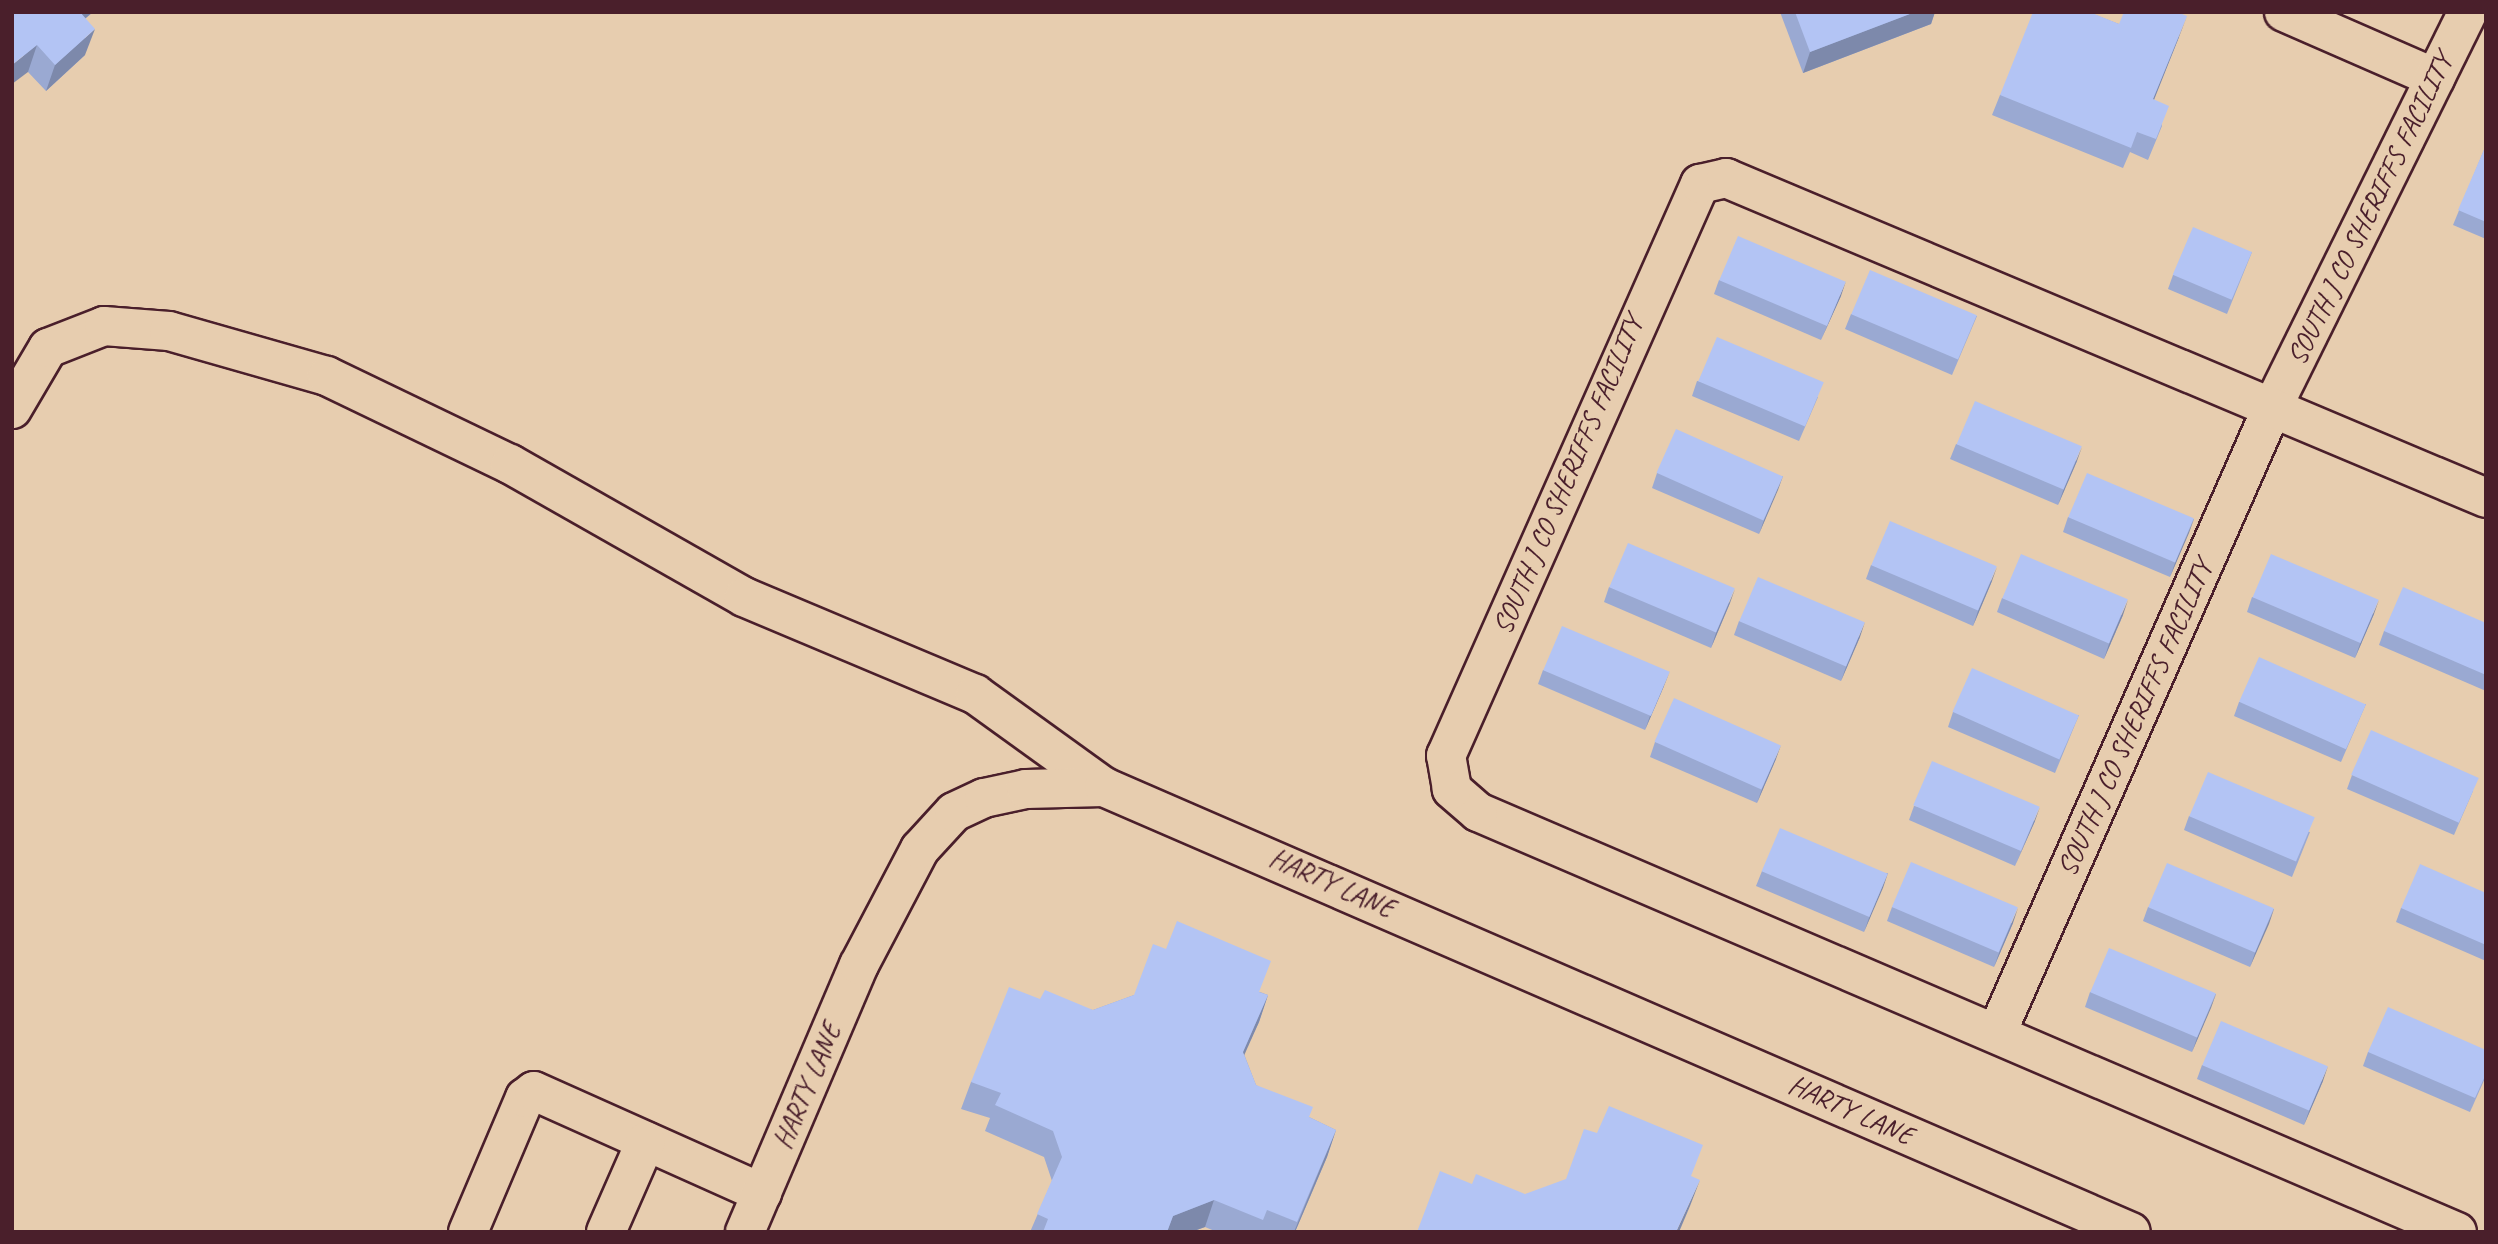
<!DOCTYPE html>
<style>
body{margin:0}
#map{position:relative;width:2498px;height:1244px;overflow:hidden;background:#e7cdaf;font-family:Caveat,sans-serif}
div>[style]{position:absolute}
.roads{filter:drop-shadow(2px 0 #4a1f2b) drop-shadow(-2px 0 #4a1f2b) drop-shadow(0 2px #4a1f2b) drop-shadow(0 -2px #4a1f2b)}
.minor>*{height:38px;margin:-19px;padding:0 19px;transform-origin:19px;border-radius:19px;background:#e7cdaf}
.wall>*{inset:0;background:#9aa9d2}
.shaded-wall>*{inset:0;background:#7d89ab}
.building>*{inset:0;background:#b3c4f4;transform-origin:0 0}
span{translate:-50% -50%;white-space:nowrap;text-align:center;line-height:1.15;-webkit-text-stroke:5px #e7cdaf;paint-order:stroke}
.street-label{font-size:28px;color:#4a1f2b}
.frame{position:absolute;inset:0;border:14px solid #4a1f2b;pointer-events:none}
</style>
<div id="map">
<div class="roads">
<div class="minor">
<div style="left:2284px;top:12px;width:165px;rotate:23.6deg"></div>
<div style="left:12px;top:409px;width:71px;rotate:-59.5deg"></div>
<div style="left:48px;top:348px;width:60px;rotate:-21.4deg"></div>
<div style="left:104px;top:326px;width:65px;rotate:4.4deg"></div>
<div style="left:169px;top:331px;width:164px;rotate:15.9deg"></div>
<div style="left:327px;top:376px;width:203px;rotate:25.7deg"></div>
<div style="left:510px;top:464px;width:269px;rotate:29.6deg"></div>
<div style="left:744px;top:597px;width:251px;rotate:22.8deg"></div>
<div style="left:975px;top:694px;width:159px;rotate:35.8deg"></div>
<div style="left:1998px;top:1030px;width:682px;rotate:-66.22deg"></div>
<div style="left:2273px;top:406px;width:440px;rotate:-63.7deg"></div>
<div style="left:468px;top:1232px;width:146px;rotate:-67deg"></div>
<div style="left:525px;top:1098px;width:11px;rotate:-38deg"></div>
<div style="left:534px;top:1091px;width:250px;rotate:24.1deg"></div>
<div style="left:606px;top:1232px;width:99px;rotate:-66.3deg"></div>
<div style="left:745px;top:1232px;width:290px;rotate:-66.9deg"></div>
<div style="left:859px;top:965px;width:131px;rotate:-62.3deg"></div>
<div style="left:920px;top:849px;width:50px;rotate:-47.4deg"></div>
<div style="left:954px;top:812px;width:33px;rotate:-25deg"></div>
<div style="left:984px;top:798px;width:43px;rotate:-12.1deg"></div>
<div style="left:1026px;top:789px;width:78px;rotate:-1.5deg"></div>
<div style="left:1104px;top:787px;width:1119px;rotate:23.43deg"></div>
<div style="left:2457px;top:1232px;width:1065px;rotate:-156.78deg"></div>
<div style="left:1478px;top:812px;width:35px;rotate:-139deg"></div>
<div style="left:1452px;top:789px;width:34px;rotate:-100deg"></div>
<div style="left:1446px;top:756px;width:626px;rotate:-66.06deg"></div>
<div style="left:1700px;top:184px;width:27px;rotate:-13deg"></div>
<div style="left:1726px;top:178px;width:825px;rotate:22.83deg"></div>
</div>
</div>
<div class="wall">
<div style="clip-path:polygon(12px 12px,93px 12px,85px 19px,85px 55px,46px 91px,28px 72px)"></div>
<div style="clip-path:polygon(1780px 12px,1935px 12px,1931px 24px,1803px 73px)"></div>
<div style="clip-path:polygon(2093px 12px,2093px 14px,2119px 24px,2179px 37px,2154px 99px,2162px 126px,2148px 160px,2130px 152px,2123px 168px,1992px 115px,2000px 95px)"></div>
<div style="clip-path:polygon(2486px 145px,2486px 239px,2453px 225px)"></div>
<div style="clip-path:polygon(2252px 252px,2227px 314px,2168px 289px,2173px 275px)"></div>
<div style="clip-path:polygon(1719px 280px,1841px 296px,1821px 340px,1714px 294px)"></div>
<div style="clip-path:polygon(1851px 314px,1977px 316px,1952px 375px,1845px 329px)"></div>
<div style="clip-path:polygon(1697px 381px,1818px 397px,1799px 441px,1692px 396px)"></div>
<div style="clip-path:polygon(1956px 444px,2077px 461px,2058px 505px,1950px 459px)"></div>
<div style="clip-path:polygon(1657px 473px,1783px 476px,1759px 534px,1652px 488px)"></div>
<div style="clip-path:polygon(2068px 517px,2194px 519px,2170px 577px,2063px 532px)"></div>
<div style="clip-path:polygon(1871px 565px,1992px 581px,1973px 626px,1866px 579px)"></div>
<div style="clip-path:polygon(1609px 587px,1730px 603px,1711px 648px,1604px 602px)"></div>
<div style="clip-path:polygon(2252px 597px,2374px 614px,2355px 658px,2247px 612px)"></div>
<div style="clip-path:polygon(2002px 598px,2123px 615px,2104px 659px,1997px 612px)"></div>
<div style="clip-path:polygon(1739px 621px,1860px 637px,1841px 681px,1734px 635px)"></div>
<div style="clip-path:polygon(2486px 623px,2486px 691px,2379px 645px,2384px 631px)"></div>
<div style="clip-path:polygon(1543px 670px,1664px 686px,1645px 730px,1538px 684px)"></div>
<div style="clip-path:polygon(2239px 702px,2366px 704px,2341px 762px,2234px 716px)"></div>
<div style="clip-path:polygon(1953px 712px,2079px 715px,2055px 773px,1948px 727px)"></div>
<div style="clip-path:polygon(1655px 742px,1776px 759px,1757px 803px,1650px 757px)"></div>
<div style="clip-path:polygon(2352px 775px,2473px 791px,2454px 835px,2347px 789px)"></div>
<div style="clip-path:polygon(1914px 806px,2035px 821px,2015px 866px,1909px 820px)"></div>
<div style="clip-path:polygon(2189px 816px,2310px 832px,2292px 877px,2184px 830px)"></div>
<div style="clip-path:polygon(1762px 871px,1888px 873px,1864px 932px,1756px 886px)"></div>
<div style="clip-path:polygon(2486px 893px,2486px 961px,2396px 922px,2401px 908px)"></div>
<div style="clip-path:polygon(1892px 907px,2013px 923px,1994px 967px,1887px 921px)"></div>
<div style="clip-path:polygon(2148px 907px,2274px 909px,2250px 967px,2143px 921px)"></div>
<div style="clip-path:polygon(1260px 992px,1268px 995px,1259px 1022px,1244px 1054px,1256px 1085px,1309px 1117px,1336px 1130px,1327px 1157px,1295px 1232px,1217px 1232px,1205px 1227px,1191px 1232px,1030px 1232px,1052px 1181px,1044px 1157px,985px 1131px,990px 1118px,961px 1109px,971px 1082px,1040px 999px,1093px 1010px,1134px 995px)"></div>
<div style="clip-path:polygon(2090px 992px,2216px 994px,2192px 1052px,2085px 1007px)"></div>
<div style="clip-path:polygon(2486px 1050px,2486px 1076px,2470px 1112px,2363px 1066px,2368px 1052px)"></div>
<div style="clip-path:polygon(2202px 1065px,2323px 1081px,2304px 1125px,2197px 1079px)"></div>
</div>
<div class="shaded-wall">
<div style="clip-path:polygon(74px 12px,93px 12px,66px 34px)"></div>
<div style="clip-path:polygon(1915px 12px,1935px 12px,1931px 24px,1803px 73px,1810px 52px)"></div>
<div style="clip-path:polygon(2187px 16px,2179px 37px,2146px 120px,2153px 99px)"></div>
<div style="clip-path:polygon(95px 29px,85px 55px,46px 91px,55px 65px)"></div>
<div style="clip-path:polygon(37px 45px,28px 72px,12px 84px,12px 65px)"></div>
<div style="clip-path:polygon(1846px 281px,1841px 296px,1821px 340px,1827px 326px)"></div>
<div style="clip-path:polygon(2082px 447px,2077px 461px,2058px 505px,2063px 491px)"></div>
<div style="clip-path:polygon(1783px 476px,1778px 490px,1759px 534px,1764px 520px)"></div>
<div style="clip-path:polygon(2194px 519px,2189px 533px,2170px 577px,2175px 563px)"></div>
<div style="clip-path:polygon(1997px 567px,1992px 581px,1973px 626px,1978px 611px)"></div>
<div style="clip-path:polygon(1735px 589px,1730px 603px,1711px 648px,1716px 633px)"></div>
<div style="clip-path:polygon(2128px 600px,2123px 615px,2104px 659px,2109px 644px)"></div>
<div style="clip-path:polygon(2379px 600px,2374px 614px,2355px 658px,2360px 644px)"></div>
<div style="clip-path:polygon(1865px 622px,1860px 637px,1841px 681px,1846px 667px)"></div>
<div style="clip-path:polygon(1670px 671px,1664px 686px,1645px 730px,1650px 716px)"></div>
<div style="clip-path:polygon(1781px 745px,1776px 759px,1757px 803px,1762px 789px)"></div>
<div style="clip-path:polygon(2040px 807px,2035px 821px,2015px 866px,2021px 852px)"></div>
<div style="clip-path:polygon(1888px 873px,1883px 888px,1864px 932px,1869px 918px)"></div>
<div style="clip-path:polygon(2018px 908px,2013px 923px,1994px 967px,1999px 953px)"></div>
<div style="clip-path:polygon(2274px 909px,2269px 924px,2250px 967px,2255px 953px)"></div>
<div style="clip-path:polygon(2216px 994px,2211px 1008px,2192px 1052px,2197px 1038px)"></div>
<div style="clip-path:polygon(1268px 995px,1259px 1022px,1234px 1078px,1243px 1052px)"></div>
<div style="clip-path:polygon(2328px 1066px,2323px 1081px,2304px 1125px,2309px 1111px)"></div>
<div style="clip-path:polygon(1336px 1130px,1327px 1157px,1295px 1232px,1294px 1232px)"></div>
<div style="clip-path:polygon(1700px 1180px,1690px 1206px,1679px 1232px,1676px 1232px)"></div>
<div style="clip-path:polygon(1214px 1200px,1205px 1227px,1191px 1232px,1167px 1232px,1173px 1216px)"></div>
</div>
<div class="building">
<div style="clip-path:polygon(12px 12px,80px 12px,95px 29px,55px 65px,37px 45px,12px 65px)"></div>
<div style="clip-path:polygon(1795px 12px,1915px 12px,1810px 52px)"></div>
<div style="clip-path:polygon(2033px 12px,2093px 12px,2092px 13px,2119px 24px,2124px 12px,2177px 12px,2187px 16px,2153px 99px,2169px 106px,2156px 139px,2137px 132px,2131px 148px,2000px 95px)"></div>
<div style="clip-path:polygon(2486px 145px,2486px 222px,2458px 210px)"></div>
<div style="left:2193px;top:227px;width:64px;height:52px;rotate:23deg"></div>
<div style="left:1738px;top:236px;width:117px;height:48px;rotate:23deg"></div>
<div style="left:1870px;top:270px;width:116px;height:48px;rotate:23deg"></div>
<div style="left:1717px;top:337px;width:116px;height:48px;rotate:23deg"></div>
<div style="left:1975px;top:401px;width:116px;height:47px;rotate:23deg"></div>
<div style="left:1676px;top:429px;width:117px;height:48px;rotate:24deg"></div>
<div style="left:2087px;top:473px;width:116px;height:48px;rotate:23deg"></div>
<div style="left:1890px;top:521px;width:116px;height:48px;rotate:23deg"></div>
<div style="left:1628px;top:543px;width:116px;height:48px;rotate:23deg"></div>
<div style="left:2021px;top:554px;width:116px;height:48px;rotate:23deg"></div>
<div style="left:2271px;top:554px;width:117px;height:47px;rotate:23deg"></div>
<div style="left:1758px;top:577px;width:116px;height:48px;rotate:23deg"></div>
<div style="clip-path:polygon(2403px 587px,2486px 623px,2486px 675px,2384px 631px)"></div>
<div style="left:1562px;top:626px;width:117px;height:48px;rotate:23deg"></div>
<div style="left:2259px;top:657px;width:117px;height:49px;rotate:24deg"></div>
<div style="left:1972px;top:668px;width:117px;height:48px;rotate:24deg"></div>
<div style="left:1674px;top:698px;width:117px;height:48px;rotate:24deg"></div>
<div style="left:2371px;top:730px;width:118px;height:49px;rotate:24deg"></div>
<div style="left:1932px;top:761px;width:117px;height:48px;rotate:23deg"></div>
<div style="left:2208px;top:772px;width:116px;height:48px;rotate:23deg"></div>
<div style="left:1780px;top:828px;width:117px;height:47px;rotate:23deg"></div>
<div style="left:1911px;top:862px;width:116px;height:49px;rotate:23deg"></div>
<div style="left:2167px;top:863px;width:116px;height:48px;rotate:23deg"></div>
<div style="clip-path:polygon(2420px 864px,2486px 893px,2486px 945px,2401px 908px)"></div>
<div style="clip-path:polygon(1177px 921px,1271px 961px,1259px 992px,1268px 995px,1243px 1052px,1256px 1085px,1313px 1107px,1309px 1117px,1336px 1130px,1297px 1222px,1267px 1210px,1263px 1220px,1214px 1200px,1173px 1216px,1167px 1232px,1043px 1232px,1048px 1219px,1037px 1214px,1062px 1157px,1053px 1131px,995px 1105px,1001px 1093px,971px 1082px,1009px 987px,1040px 999px,1045px 990px,1093px 1010px,1134px 995px,1153px 944px,1166px 949px)"></div>
<div style="left:2109px;top:948px;width:116px;height:48px;rotate:23deg"></div>
<div style="clip-path:polygon(2388px 1007px,2486px 1050px,2486px 1074px,2475px 1098px,2368px 1052px)"></div>
<div style="left:2221px;top:1021px;width:116px;height:48px;rotate:23deg"></div>
<div style="clip-path:polygon(1609px 1106px,1703px 1145px,1691px 1176px,1700px 1180px,1676px 1232px,1417px 1232px,1440px 1171px,1472px 1184px,1476px 1174px,1525px 1194px,1566px 1179px,1584px 1129px,1597px 1133px)"></div>
</div>
<div class="street-label">
<span style="left:2370px;top:209px;rotate:-64deg">SOUTH J CO SHERIFFS FACILITY</span>
<span style="left:1568px;top:475px;rotate:-67deg">SOUTH J CO SHERIFFS FACILITY</span>
<span style="left:2135px;top:718px;rotate:-66deg">SOUTH J CO SHERIFFS FACILITY</span>
<span style="left:1332px;top:883px;rotate:24deg">HARTY LANE</span>
<span style="left:807px;top:1086px;rotate:-67deg">HARTY LANE</span>
<span style="left:1851px;top:1110px;rotate:24deg">HARTY LANE</span>
</div>
<div class="frame"></div>
</div>
